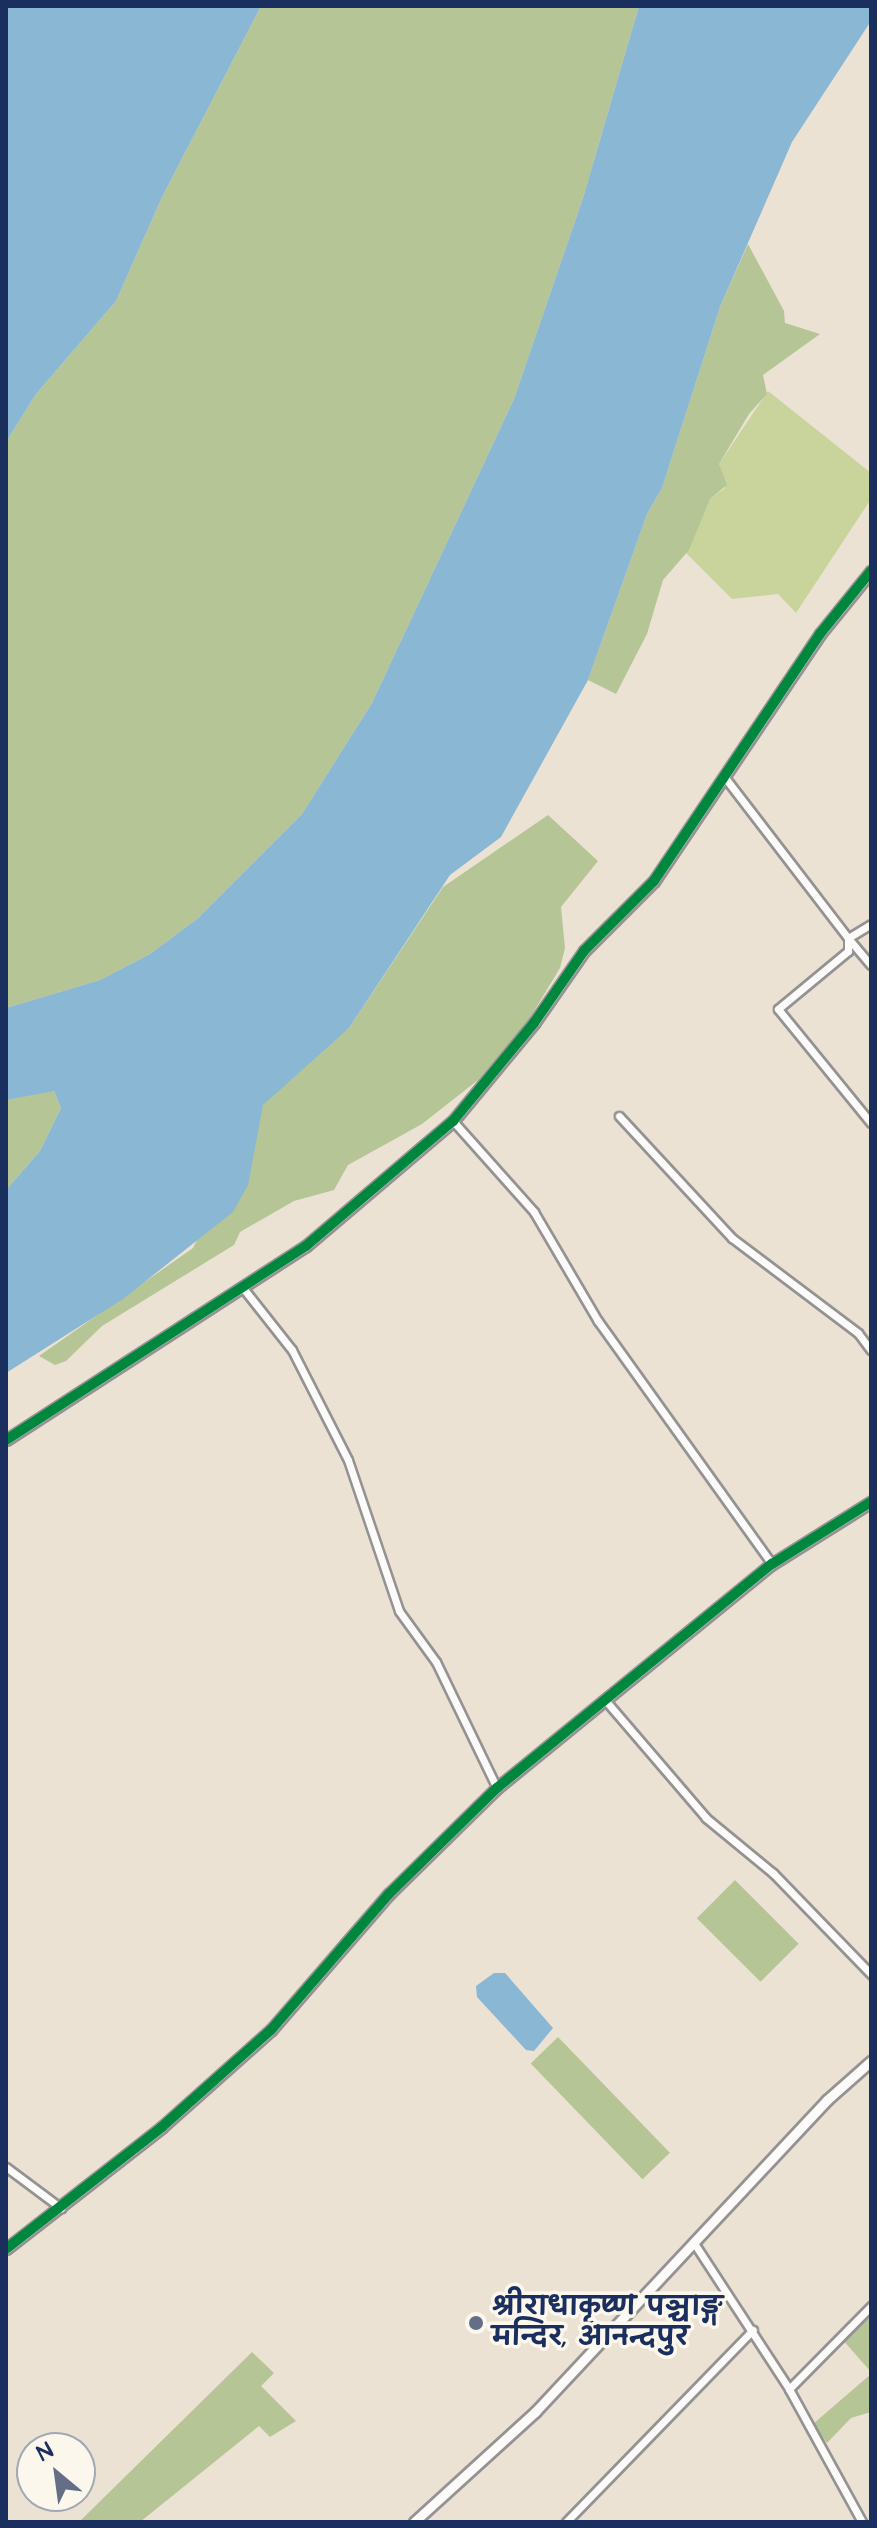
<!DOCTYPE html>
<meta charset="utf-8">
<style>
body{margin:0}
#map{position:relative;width:877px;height:2528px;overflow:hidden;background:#ece2d4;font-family:"Architects Daughter","Playpen Sans Deva",sans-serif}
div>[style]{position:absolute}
.green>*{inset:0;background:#c9d49c}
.forest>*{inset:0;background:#b6c595;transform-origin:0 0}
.water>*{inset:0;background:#89b7d4}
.roads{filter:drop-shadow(2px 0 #949293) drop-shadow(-2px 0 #949293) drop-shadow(0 2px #949293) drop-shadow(0 -2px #949293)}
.minor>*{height:7px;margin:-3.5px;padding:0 3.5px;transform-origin:3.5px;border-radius:3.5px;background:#fcfbf9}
.tertiary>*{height:9px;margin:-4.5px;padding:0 4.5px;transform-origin:4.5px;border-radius:4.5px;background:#fcfbf9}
.cycleway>*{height:10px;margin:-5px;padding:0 5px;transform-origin:5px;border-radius:5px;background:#00873e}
.dots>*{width:22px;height:22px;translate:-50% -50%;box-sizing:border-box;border:4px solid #fbf7ec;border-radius:50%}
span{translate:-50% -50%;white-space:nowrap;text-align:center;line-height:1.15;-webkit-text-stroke:7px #fbf7ec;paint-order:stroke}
.poi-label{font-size:26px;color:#1b2f5e;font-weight:700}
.left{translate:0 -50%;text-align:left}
.frame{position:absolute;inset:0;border:8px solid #1b2f5e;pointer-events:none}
.north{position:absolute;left:16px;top:2432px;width:80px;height:80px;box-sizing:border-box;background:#fbf7ec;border:2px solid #a1a7b3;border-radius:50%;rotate:331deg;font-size:22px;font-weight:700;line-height:32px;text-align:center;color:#1b2f5e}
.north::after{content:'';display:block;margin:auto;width:28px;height:36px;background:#646e87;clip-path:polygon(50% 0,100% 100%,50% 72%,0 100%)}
</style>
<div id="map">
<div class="green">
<div style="clip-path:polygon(768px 391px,871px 473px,871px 499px,796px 613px,778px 594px,732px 599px,685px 552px,710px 499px,725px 488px,719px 464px)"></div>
</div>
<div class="forest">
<div style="clip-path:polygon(261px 6px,639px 6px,583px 198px,514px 399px,372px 703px,302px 814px,197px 919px,150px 954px,100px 980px,6px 1008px,6px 442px,36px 394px,116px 301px,162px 197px)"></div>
<div style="clip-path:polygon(748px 244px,784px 311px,785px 323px,820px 334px,763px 375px,767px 394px,749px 414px,719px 464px,727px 485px,710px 499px,689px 550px,663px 580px,647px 634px,616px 694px,588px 680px,647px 514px,662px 488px,720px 307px)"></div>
<div style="clip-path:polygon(548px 815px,598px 861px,561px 907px,565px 948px,560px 968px,528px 1021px,478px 1080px,422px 1124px,348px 1165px,334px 1190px,294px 1201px,240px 1232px,234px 1245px,102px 1326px,66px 1361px,55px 1365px,39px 1356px,193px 1248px,263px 1105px,275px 1089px,349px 1028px,443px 887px)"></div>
<div style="clip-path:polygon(43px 1090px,54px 1091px,61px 1108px,40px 1151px,6px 1190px,6px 1100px)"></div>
<div style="left:735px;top:1880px;width:90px;height:54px;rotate:45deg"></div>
<div style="left:558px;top:2037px;width:161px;height:38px;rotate:46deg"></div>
<div style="clip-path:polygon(871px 2306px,871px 2372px,842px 2339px)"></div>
<div style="clip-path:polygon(252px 2352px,274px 2373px,261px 2386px,296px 2421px,270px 2437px,259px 2426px,140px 2522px,79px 2522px)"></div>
<div style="clip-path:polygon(871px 2374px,871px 2412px,851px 2418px,827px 2443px,813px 2424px)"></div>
</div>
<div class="water">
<div style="clip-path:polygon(6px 6px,261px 6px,162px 197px,116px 301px,36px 394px,6px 442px)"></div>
<div style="clip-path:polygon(639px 6px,871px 6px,871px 21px,792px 142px,720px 307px,662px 488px,647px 514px,588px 680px,501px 837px,450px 875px,349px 1028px,263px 1105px,248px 1185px,233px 1212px,123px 1299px,6px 1373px,6px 1190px,40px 1151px,61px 1108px,54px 1091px,6px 1100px,6px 1008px,100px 980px,150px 954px,197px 919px,302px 814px,372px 703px,514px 399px,583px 198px)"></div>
<div style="clip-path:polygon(494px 1973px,505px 1973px,553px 2028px,534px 2051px,526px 2050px,477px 1997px,476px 1986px)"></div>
</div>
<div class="roads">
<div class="minor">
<div style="left:726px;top:779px;width:200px;rotate:52.5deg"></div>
<div style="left:848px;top:938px;width:27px;rotate:-31deg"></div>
<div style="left:848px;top:938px;width:13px;rotate:90deg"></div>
<div style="left:848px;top:951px;width:91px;rotate:140.4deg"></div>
<div style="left:778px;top:1009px;width:147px;rotate:50.8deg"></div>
<div style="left:848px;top:938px;width:35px;rotate:50deg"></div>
<div style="left:619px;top:1116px;width:166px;rotate:47.2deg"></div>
<div style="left:732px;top:1238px;width:158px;rotate:37deg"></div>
<div style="left:858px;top:1333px;width:21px;rotate:53deg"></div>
<div style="left:453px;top:1121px;width:122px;rotate:48.3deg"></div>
<div style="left:534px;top:1212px;width:126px;rotate:59.6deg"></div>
<div style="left:598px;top:1321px;width:299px;rotate:54.4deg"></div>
<div style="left:243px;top:1288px;width:79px;rotate:51.7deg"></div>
<div style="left:292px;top:1350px;width:123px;rotate:63deg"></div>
<div style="left:348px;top:1460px;width:159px;rotate:71.3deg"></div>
<div style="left:399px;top:1611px;width:63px;rotate:54deg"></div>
<div style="left:436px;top:1662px;width:140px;rotate:64.2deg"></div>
<div style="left:605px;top:1700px;width:155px;rotate:49.4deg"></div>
<div style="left:706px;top:1818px;width:87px;rotate:39.4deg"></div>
<div style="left:773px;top:1873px;width:141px;rotate:45.9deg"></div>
<div style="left:6px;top:2167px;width:69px;rotate:36.7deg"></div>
<div style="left:694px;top:2243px;width:174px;rotate:56.9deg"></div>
<div style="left:789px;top:2389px;width:152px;rotate:61.2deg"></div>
<div style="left:789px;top:2389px;width:117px;rotate:-45.3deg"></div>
<div style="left:566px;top:2522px;width:268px;rotate:-45.8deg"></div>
</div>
<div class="tertiary">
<div style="left:6px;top:1440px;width:357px;rotate:-32.9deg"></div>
<div style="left:306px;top:1246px;width:193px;rotate:-40.4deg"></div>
<div style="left:453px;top:1121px;width:127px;rotate:-50.4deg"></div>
<div style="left:534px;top:1023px;width:88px;rotate:-55.2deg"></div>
<div style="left:584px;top:951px;width:99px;rotate:-45deg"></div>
<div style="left:654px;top:881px;width:298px;rotate:-56.1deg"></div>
<div style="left:820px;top:634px;width:81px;rotate:-51deg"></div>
<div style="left:6px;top:2249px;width:198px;rotate:-38deg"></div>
<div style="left:162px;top:2127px;width:146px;rotate:-41.7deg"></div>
<div style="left:271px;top:2030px;width:180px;rotate:-49.1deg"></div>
<div style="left:389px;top:1894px;width:151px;rotate:-44.5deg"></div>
<div style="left:497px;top:1788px;width:355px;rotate:-39.2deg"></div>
<div style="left:772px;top:1564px;width:117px;rotate:-32.1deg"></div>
<div style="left:414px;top:2522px;width:164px;rotate:-42.3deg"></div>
<div style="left:535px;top:2412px;width:427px;rotate:-46.9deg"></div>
<div style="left:827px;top:2100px;width:59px;rotate:-41.6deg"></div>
</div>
</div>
<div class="cycleway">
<div style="left:6px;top:1440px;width:357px;rotate:-32.9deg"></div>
<div style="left:306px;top:1246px;width:193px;rotate:-40.4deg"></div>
<div style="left:453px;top:1121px;width:127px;rotate:-50.4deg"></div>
<div style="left:534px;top:1023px;width:88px;rotate:-55.2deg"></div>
<div style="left:584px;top:951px;width:99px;rotate:-45deg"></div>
<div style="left:654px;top:881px;width:298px;rotate:-56.1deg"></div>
<div style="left:820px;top:634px;width:81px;rotate:-51deg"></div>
<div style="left:6px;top:2249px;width:198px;rotate:-38deg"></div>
<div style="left:162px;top:2127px;width:146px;rotate:-41.7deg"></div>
<div style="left:271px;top:2030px;width:180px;rotate:-49.1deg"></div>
<div style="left:389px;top:1894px;width:151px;rotate:-44.5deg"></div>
<div style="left:497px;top:1788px;width:355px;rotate:-39.2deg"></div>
<div style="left:772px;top:1564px;width:117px;rotate:-32.1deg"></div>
</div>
<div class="dots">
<div style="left:476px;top:2323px;background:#646e87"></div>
</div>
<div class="poi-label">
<span class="left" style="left:492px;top:2323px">श्रीराधाकृष्ण पञ्चाङ्ग<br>मन्दिर, आनन्दपुर</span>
</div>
<div class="frame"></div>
<div class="north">N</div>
</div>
